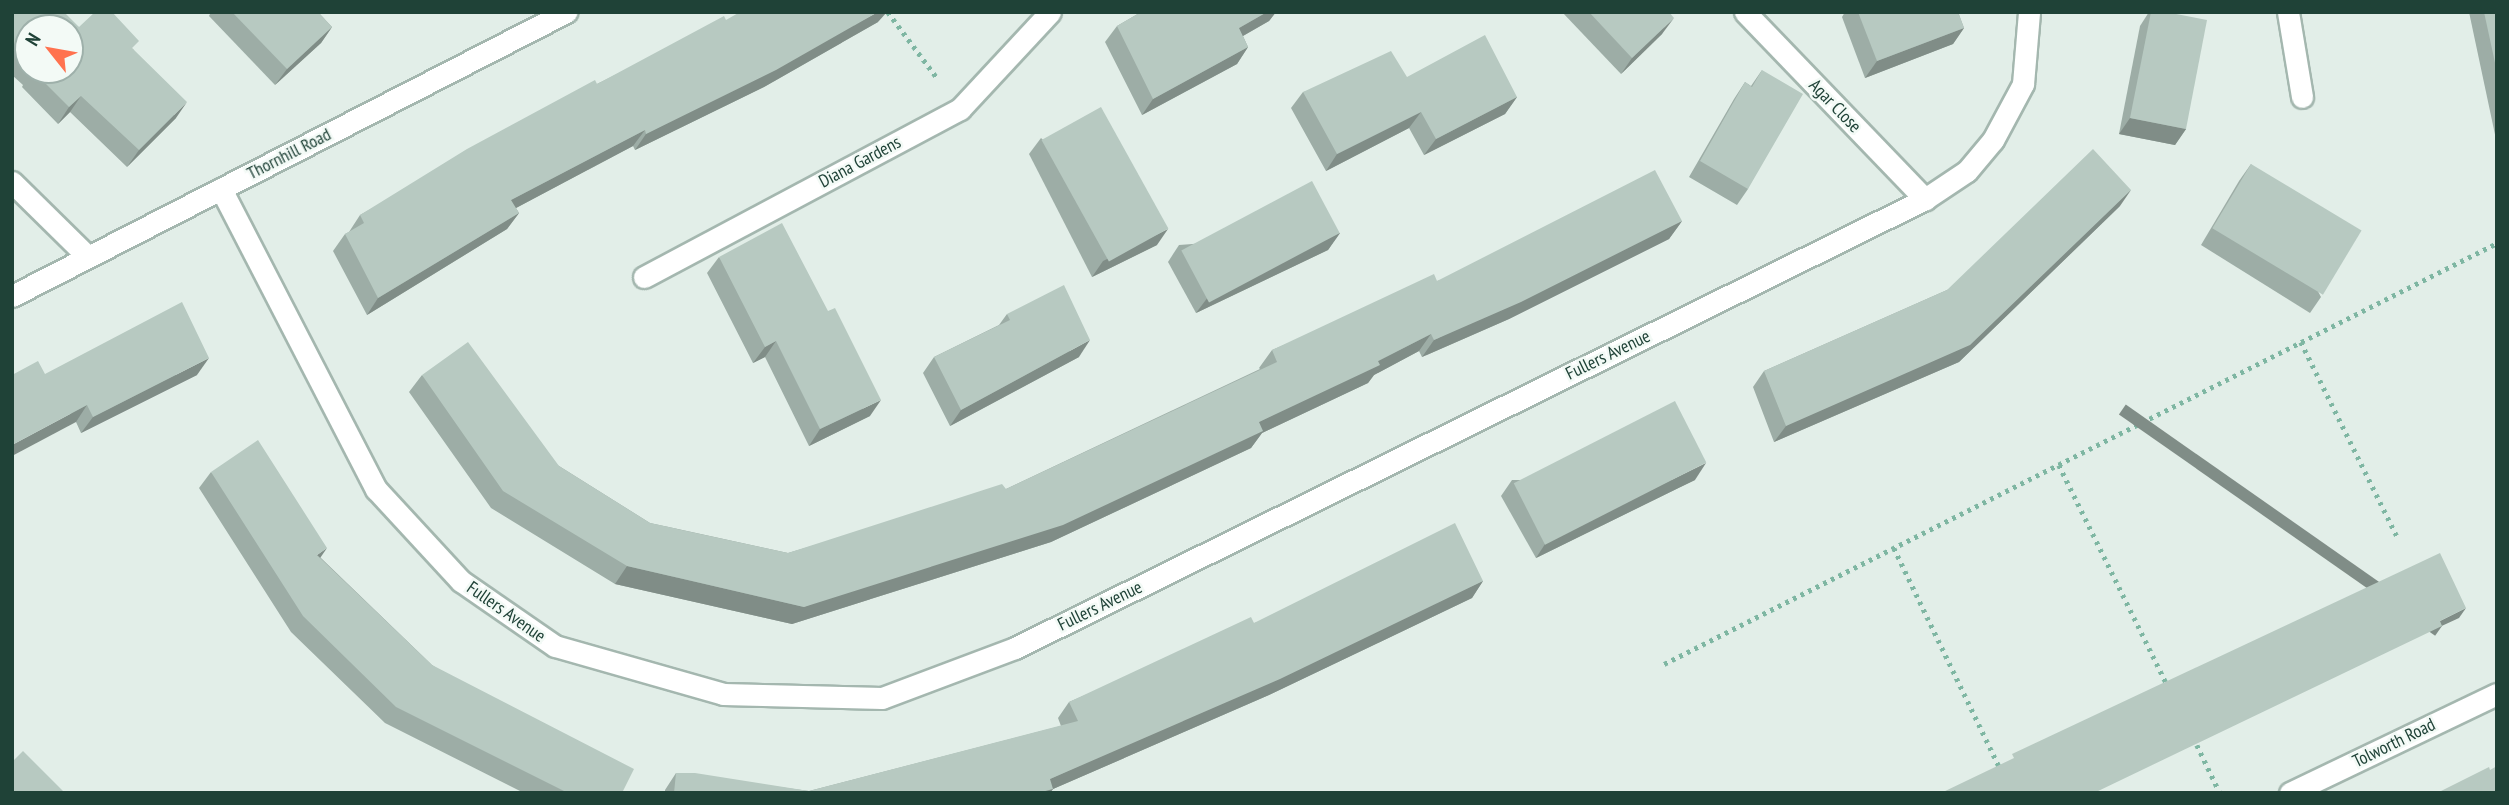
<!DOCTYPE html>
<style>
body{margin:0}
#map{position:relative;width:2509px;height:805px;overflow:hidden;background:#e2eee8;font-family:"PT Sans Narrow",sans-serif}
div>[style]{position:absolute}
.path>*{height:4.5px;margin-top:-2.25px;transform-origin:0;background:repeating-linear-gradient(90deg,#7eb6a2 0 3.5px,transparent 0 8.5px)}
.roads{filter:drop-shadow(2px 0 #a4b7af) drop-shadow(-2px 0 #a4b7af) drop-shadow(0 2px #a4b7af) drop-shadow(0 -2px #a4b7af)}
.street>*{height:21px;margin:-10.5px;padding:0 10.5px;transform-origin:10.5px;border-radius:10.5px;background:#fff}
.secondary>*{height:21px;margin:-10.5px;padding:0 10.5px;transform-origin:10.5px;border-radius:10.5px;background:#fff}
.wall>*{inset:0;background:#9dada6}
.shaded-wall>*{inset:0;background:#808d87;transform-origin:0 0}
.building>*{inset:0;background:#b7c9c1;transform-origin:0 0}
span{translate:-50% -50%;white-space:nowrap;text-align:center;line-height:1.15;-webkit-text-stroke:5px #f3faf6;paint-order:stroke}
.street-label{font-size:18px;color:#1f4237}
.frame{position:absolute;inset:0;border:14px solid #1f4237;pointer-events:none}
.north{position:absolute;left:14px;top:14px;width:70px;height:70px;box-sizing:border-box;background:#f3faf6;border:2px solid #9eb0aa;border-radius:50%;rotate:301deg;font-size:19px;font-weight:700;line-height:28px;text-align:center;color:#1f4237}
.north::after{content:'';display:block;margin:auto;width:24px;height:32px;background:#ff724f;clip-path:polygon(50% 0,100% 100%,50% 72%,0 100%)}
</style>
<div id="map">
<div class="path">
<div style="left:888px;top:12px;width:84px;rotate:53.3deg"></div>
<div style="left:2301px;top:342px;width:216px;rotate:63.7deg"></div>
<div style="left:2059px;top:465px;width:247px;rotate:63.8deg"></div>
<div style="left:1894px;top:548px;width:244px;rotate:64.3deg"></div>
<div style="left:1664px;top:664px;width:933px;rotate:-26.81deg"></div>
<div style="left:2197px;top:745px;width:53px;rotate:64.4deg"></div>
</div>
<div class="roads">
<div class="street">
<div style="left:1745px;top:12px;width:260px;rotate:46.1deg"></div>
<div style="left:2288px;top:12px;width:86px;rotate:80.6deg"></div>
<div style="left:12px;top:182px;width:105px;rotate:44.6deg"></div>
<div style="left:221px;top:189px;width:338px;rotate:62.7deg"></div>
<div style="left:376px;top:489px;width:125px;rotate:47.3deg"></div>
<div style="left:461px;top:581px;width:114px;rotate:34.7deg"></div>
<div style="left:555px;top:646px;width:175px;rotate:15.9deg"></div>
<div style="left:723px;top:694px;width:159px;rotate:1.4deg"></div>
<div style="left:882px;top:698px;width:142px;rotate:-20.6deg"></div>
<div style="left:1015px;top:648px;width:1015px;rotate:-26.26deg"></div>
<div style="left:1925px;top:199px;width:50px;rotate:-33.7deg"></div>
<div style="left:1967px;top:171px;width:40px;rotate:-50deg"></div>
<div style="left:1993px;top:140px;width:64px;rotate:-61.8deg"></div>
<div style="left:2023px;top:84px;width:72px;rotate:-85.2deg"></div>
<div style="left:644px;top:277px;width:358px;rotate:-28deg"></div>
<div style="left:960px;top:109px;width:132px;rotate:-47.1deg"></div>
<div style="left:2290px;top:793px;width:229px;rotate:-25.6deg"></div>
</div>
<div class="secondary">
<div style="left:12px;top:296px;width:623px;rotate:-27.14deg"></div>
</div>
</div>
<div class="wall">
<div style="clip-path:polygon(evenodd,12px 12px,79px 27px,133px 49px,176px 118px,127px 167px,70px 112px,58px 124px,22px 87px,23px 85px,12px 75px,12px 12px,28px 28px,70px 70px,28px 70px,28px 28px)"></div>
<div style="clip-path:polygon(211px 12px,318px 12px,332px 27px,321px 43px,275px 85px,209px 16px)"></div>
<div style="clip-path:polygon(1141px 12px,1276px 12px,1269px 21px,1243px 36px,1248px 47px,1237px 64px,1142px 115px,1105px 42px,1117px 26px)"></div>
<div style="clip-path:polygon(1562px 12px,1669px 12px,1662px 34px,1621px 74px)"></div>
<div style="clip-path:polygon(1845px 12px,1958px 12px,1964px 28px,1953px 44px,1865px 78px,1842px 17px)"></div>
<div style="clip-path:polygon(2149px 12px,2166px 12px,2186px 129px,2175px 145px,2119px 134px,2140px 26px)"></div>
<div style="clip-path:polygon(2469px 12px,2497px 12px,2497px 144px)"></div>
<div style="clip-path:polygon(726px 20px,878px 22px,764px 87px,635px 150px,633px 146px,516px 208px,519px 213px,507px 229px,367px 315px,333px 251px,345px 234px,349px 232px,360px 215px,597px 84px)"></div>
<div style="clip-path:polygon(1762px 70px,1748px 189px,1737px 205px,1689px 177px,1734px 99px,1745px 82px,1751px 86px)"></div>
<div style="clip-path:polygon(1407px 77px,1517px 97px,1505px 114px,1424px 155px,1409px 128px,1326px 171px,1291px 108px,1303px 92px)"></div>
<div style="clip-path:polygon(1041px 138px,1157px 245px,1092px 277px,1029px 154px)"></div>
<div style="clip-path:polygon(2251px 164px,2321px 297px,2310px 313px,2201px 245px,2239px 181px)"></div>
<div style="clip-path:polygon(2120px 206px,1959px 362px,1774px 442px,1753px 387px,1764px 371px,1947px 290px)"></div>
<div style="clip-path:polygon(1682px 221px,1669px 239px,1509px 319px,1422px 357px,1419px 351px,1374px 375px,1368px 383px,1262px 433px,1251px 448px,1051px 542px,792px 624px,615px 584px,491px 508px,409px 392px,422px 375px,559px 466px,650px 523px,788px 553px,1006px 489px,1260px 369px,1259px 368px,1272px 350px,1437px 281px)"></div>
<div style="clip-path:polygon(1340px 233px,1328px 250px,1196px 313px,1168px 262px,1179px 245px)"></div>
<div style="clip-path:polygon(719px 257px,870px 416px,809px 446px,765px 357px,753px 363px,707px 273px)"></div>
<div style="clip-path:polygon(1007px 314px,1079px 357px,950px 426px,923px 373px,934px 357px,999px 325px)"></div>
<div style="clip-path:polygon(45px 374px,197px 375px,81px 433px,76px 422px)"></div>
<div style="clip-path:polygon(211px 472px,321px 558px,432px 665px,622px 793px,524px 793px,385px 723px,291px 632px,199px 488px)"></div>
<div style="clip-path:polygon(1512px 480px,1695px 480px,1536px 558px,1501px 496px)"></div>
<div style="clip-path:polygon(1483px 581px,1472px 598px,1269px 695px,1053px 789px,1050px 793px,665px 793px,665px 790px,676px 773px,809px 791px,1061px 726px,1058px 718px,1069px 702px,1254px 623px)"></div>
</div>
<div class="shaded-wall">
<div style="clip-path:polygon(878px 12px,887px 12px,878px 22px,764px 87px,635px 150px,646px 134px)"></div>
<div style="clip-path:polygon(1267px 12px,1276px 12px,1269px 21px,1227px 45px,1239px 28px)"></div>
<div style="clip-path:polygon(1674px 18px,1662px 34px,1621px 74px,1632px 58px)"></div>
<div style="clip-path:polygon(332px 27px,321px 43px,275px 85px,287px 69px)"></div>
<div style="clip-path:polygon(1964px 28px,1953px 44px,1865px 78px,1877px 61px)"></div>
<div style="clip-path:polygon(1248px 47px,1237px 64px,1142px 115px,1153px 99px)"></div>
<div style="clip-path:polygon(81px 96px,70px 112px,58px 124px,69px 107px)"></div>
<div style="clip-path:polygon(1517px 97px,1505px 114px,1424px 155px,1436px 139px)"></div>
<div style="clip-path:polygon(187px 102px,176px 118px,127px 167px,139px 150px)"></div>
<div style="clip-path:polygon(1421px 112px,1409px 128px,1326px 171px,1337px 154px)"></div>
<div style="clip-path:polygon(2130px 118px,2186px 129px,2175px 145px,2119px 134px)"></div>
<div style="clip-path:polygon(645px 130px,633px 146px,499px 217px,511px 200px)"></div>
<div style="clip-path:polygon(2131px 190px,2120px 206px,1959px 362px,1774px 442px,1786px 426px)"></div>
<div style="clip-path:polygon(519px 213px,507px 229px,367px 315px,378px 298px)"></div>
<div style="clip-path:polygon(1682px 221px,1669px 239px,1509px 319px,1422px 357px,1434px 340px)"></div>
<div style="clip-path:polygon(1168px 229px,1157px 245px,1092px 277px,1103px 261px)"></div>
<div style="clip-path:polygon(1340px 233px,1328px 250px,1196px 313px,1208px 297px)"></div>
<div style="clip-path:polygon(1431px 334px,1419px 351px,1374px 375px,1368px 383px,1262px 433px,1251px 448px,1051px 542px,792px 624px,615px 584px,627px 566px,804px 607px,1259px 422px)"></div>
<div style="clip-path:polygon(1090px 340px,1079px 357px,950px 426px,961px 410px)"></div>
<div style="clip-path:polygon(776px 341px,765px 357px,753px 363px,765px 347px)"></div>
<div style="clip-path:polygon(209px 358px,197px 375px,81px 433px,93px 417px)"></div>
<div style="clip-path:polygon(881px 400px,870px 416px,809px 446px,820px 429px)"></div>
<div style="clip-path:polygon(87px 405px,76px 422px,12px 456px,12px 445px)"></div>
<div style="clip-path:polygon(1706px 463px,1695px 480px,1536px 558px,1547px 541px)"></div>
<div style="clip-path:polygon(327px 548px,316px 564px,317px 555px)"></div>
<div style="clip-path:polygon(1483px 581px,1472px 598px,1269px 695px,1053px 789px,1050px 793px,1038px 793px,1050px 779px)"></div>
<div style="clip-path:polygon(2466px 608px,2459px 618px,2433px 630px,2440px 621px)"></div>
<div style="left:2442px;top:626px;width:12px;height:386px;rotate:125deg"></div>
</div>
<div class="building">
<div style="clip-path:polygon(12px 12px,64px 12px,79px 27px,95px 12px,112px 12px,139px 41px,132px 48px,187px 102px,139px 150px,81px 96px,69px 107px,33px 71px,34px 70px,70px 70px,70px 28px,28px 28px,28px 62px,12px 47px)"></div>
<div style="clip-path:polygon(232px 12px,318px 12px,332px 27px,287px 69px)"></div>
<div style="clip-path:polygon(740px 12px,878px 12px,776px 70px,646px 134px,645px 130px,511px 200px,519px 213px,378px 298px,345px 234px,364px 223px,360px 215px,467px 149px,595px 80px,597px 84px,724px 16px,726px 20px)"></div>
<div style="clip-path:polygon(1141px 12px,1267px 12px,1239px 28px,1248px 47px,1153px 99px,1117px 26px)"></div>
<div style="clip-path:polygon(1589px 12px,1669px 12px,1674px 18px,1632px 58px)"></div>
<div style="clip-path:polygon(1858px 12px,1958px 12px,1964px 28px,1877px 61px)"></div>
<div style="clip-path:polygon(2151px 12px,2166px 12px,2207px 20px,2186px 129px,2130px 118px)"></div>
<div style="clip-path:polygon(2484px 12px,2497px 12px,2497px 72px)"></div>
<div style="clip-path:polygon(1485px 35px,1517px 97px,1436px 139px,1421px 112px,1337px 154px,1303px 92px,1391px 51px,1407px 77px)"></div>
<div style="clip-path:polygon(1762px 70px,1803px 94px,1748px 189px,1700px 161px,1745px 82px,1752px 87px)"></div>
<div style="left:1101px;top:107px;width:139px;height:68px;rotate:61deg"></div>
<div style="clip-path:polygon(2093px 149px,2131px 190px,1970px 345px,1786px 426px,1764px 371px,1947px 290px)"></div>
<div style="left:2251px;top:164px;width:129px;height:75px;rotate:31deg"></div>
<div style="clip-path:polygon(1655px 170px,1682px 221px,1521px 302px,1434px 340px,1431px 334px,1378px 361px,1380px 365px,1259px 422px,1263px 431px,1063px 525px,804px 607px,627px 566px,503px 491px,422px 375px,468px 342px,559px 466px,650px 523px,788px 553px,1002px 484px,1006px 489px,1277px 362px,1272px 350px,1434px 274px,1437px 281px)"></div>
<div style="left:1312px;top:181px;width:59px;height:148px;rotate:62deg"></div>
<div style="clip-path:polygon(782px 223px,828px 311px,835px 308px,881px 400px,820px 429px,776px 341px,765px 347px,719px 257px)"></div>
<div style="clip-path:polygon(1064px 285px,1090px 340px,961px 410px,934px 357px,1010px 320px,1007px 314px)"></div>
<div style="clip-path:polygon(182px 302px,209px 358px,93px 417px,87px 405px,12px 445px,12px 375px,38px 361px,45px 374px)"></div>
<div style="left:1675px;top:401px;width:69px;height:181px;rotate:63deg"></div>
<div style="clip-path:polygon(258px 440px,327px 548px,317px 555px,432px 665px,634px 769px,622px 793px,568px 793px,396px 707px,303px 616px,211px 472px)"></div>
<div style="clip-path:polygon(1455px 523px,1483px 581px,1280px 679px,1050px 779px,1053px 789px,1038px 793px,674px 793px,676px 773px,695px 773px,809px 791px,1078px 721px,1069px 702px,1251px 617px,1254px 623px)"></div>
<div style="clip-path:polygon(2440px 553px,2466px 608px,2440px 621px,2442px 626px,2094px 793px,1941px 793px,2014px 758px,2012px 754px)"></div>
<div style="clip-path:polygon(23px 751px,65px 793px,12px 793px,12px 762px)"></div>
<div style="clip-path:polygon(2497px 766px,2497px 793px,2437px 793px,2489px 767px,2490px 770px)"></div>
</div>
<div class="street-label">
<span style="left:1835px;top:106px;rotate:46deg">Agar Close</span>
<span style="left:289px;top:154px;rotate:-27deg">Thornhill Road</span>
<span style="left:860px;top:162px;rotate:-28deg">Diana Gardens</span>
<span style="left:1608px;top:355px;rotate:-26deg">Fullers Avenue</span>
<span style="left:1100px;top:606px;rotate:-26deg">Fullers Avenue</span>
<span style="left:506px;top:612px;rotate:35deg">Fullers Avenue</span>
<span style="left:2394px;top:743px;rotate:-26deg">Tolworth Road</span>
</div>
<div class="frame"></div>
<div class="north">N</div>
</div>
